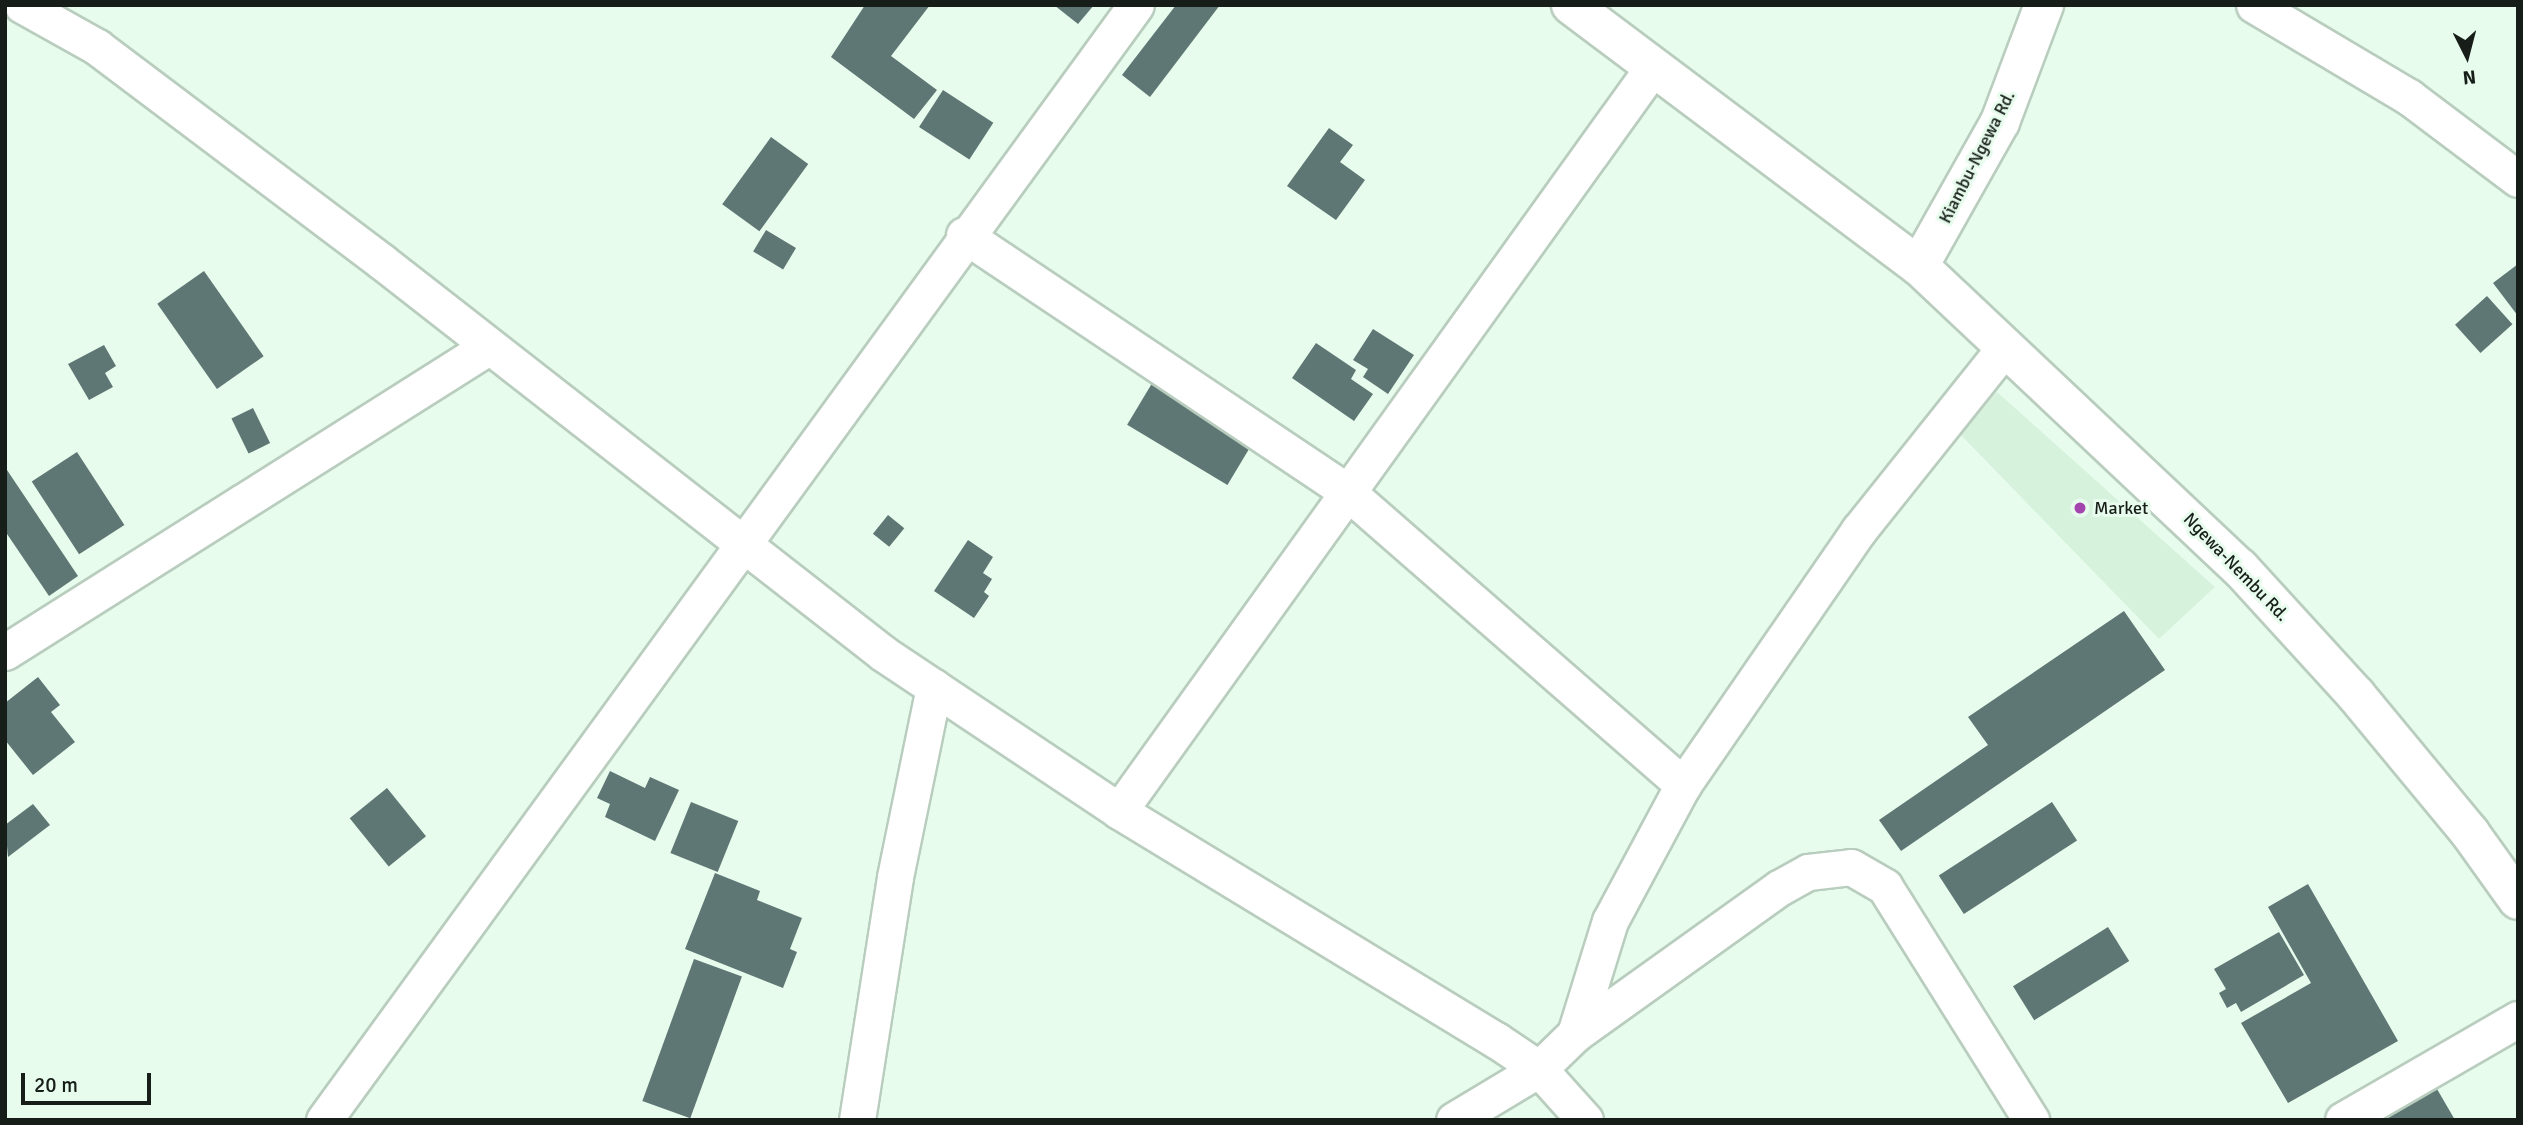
<!DOCTYPE html>
<style>
body{margin:0}
#map{position:relative;width:2523px;height:1125px;overflow:hidden;background:#e7fced;font-family:Signika,sans-serif}
div>[style]{position:absolute}
.built>*{inset:0;background:#d6f2dd}
.building>*{inset:0;background:#5e7774;transform-origin:0 0}
.roads{filter:drop-shadow(2px 0 #b9cdbe) drop-shadow(-2px 0 #b9cdbe) drop-shadow(0 2px #b9cdbe) drop-shadow(0 -2px #b9cdbe)}
.street>*{height:35px;margin:-17.5px;padding:0 17.5px;transform-origin:17.5px;border-radius:17.5px;background:#fff}
.secondary>*{height:38px;margin:-19px;padding:0 19px;transform-origin:19px;border-radius:19px;background:#fff}
.highway>*{height:38px;margin:-19px;padding:0 19px;transform-origin:19px;border-radius:19px;background:#fff}
.dots>*{width:19px;height:19px;translate:-50% -50%;box-sizing:border-box;border:4px solid #e7fced;border-radius:50%}
span{translate:-50% -50%;white-space:nowrap;text-align:center;line-height:1.15;-webkit-text-stroke:6px #e7fced;paint-order:stroke}
.street-label{font-size:18px;color:#171e19}
.poi-label{font-size:18px;color:#171e19}
.left{translate:0 -50%;text-align:left}
.frame{position:absolute;inset:0;border:7px solid #171e19;pointer-events:none}
.north{position:absolute;left:2432px;top:21px;width:70px;height:70px;-webkit-text-stroke:5px #e7fced;paint-order:stroke;rotate:174deg;font-size:19px;font-weight:700;line-height:28px;text-align:center;color:#171e19}
.north::after{content:'';display:block;margin:auto;width:24px;height:32px;background:#171e19;clip-path:polygon(50% 0,100% 100%,50% 72%,0 100%)}
.scale{position:absolute;left:21px;top:1073px;width:130px;height:32px;box-sizing:border-box;border:4px solid #171e19;border-top:0;padding-left:9px;font-size:21px;line-height:24px;white-space:nowrap;color:#171e19;-webkit-text-stroke:5px #e7fced;paint-order:stroke}
</style>
<div id="map">
<div class="built">
<div style="clip-path:polygon(1997px 392px,2215px 587px,2159px 639px,1956px 430px)"></div>
</div>
<div class="building">
<div style="clip-path:polygon(865px 5px,930px 5px,891px 56px,937px 90px,914px 119px,831px 57px)"></div>
<div style="clip-path:polygon(1054px 5px,1094px 5px,1078px 24px)"></div>
<div style="clip-path:polygon(1176px 5px,1220px 5px,1150px 97px,1122px 75px)"></div>
<div style="left:943px;top:90px;width:60px;height:44px;rotate:33deg"></div>
<div style="clip-path:polygon(1329px 128px,1353px 145px,1340px 162px,1365px 180px,1336px 220px,1287px 186px)"></div>
<div style="left:771px;top:137px;width:46px;height:83px;rotate:36deg"></div>
<div style="left:766px;top:230px;width:35px;height:25px;rotate:31deg"></div>
<div style="clip-path:polygon(2518px 264px,2518px 316px,2493px 283px)"></div>
<div style="left:204px;top:271px;width:104px;height:57px;rotate:55deg"></div>
<div style="left:2487px;top:296px;width:38px;height:43px;rotate:48deg"></div>
<div style="clip-path:polygon(1373px 329px,1414px 355px,1388px 394px,1363px 377px,1368px 369px,1353px 360px)"></div>
<div style="clip-path:polygon(1316px 343px,1356px 370px,1351px 379px,1373px 394px,1354px 421px,1292px 378px)"></div>
<div style="clip-path:polygon(104px 345px,116px 366px,105px 373px,113px 387px,89px 400px,68px 364px)"></div>
<div style="left:1157px;top:375px;width:117px;height:58px;rotate:31deg"></div>
<div style="left:253px;top:408px;width:39px;height:24px;rotate:64deg"></div>
<div style="left:77px;top:452px;width:87px;height:54px;rotate:57deg"></div>
<div style="clip-path:polygon(5px 467px,78px 576px,49px 596px,5px 531px)"></div>
<div style="left:888px;top:515px;width:21px;height:24px;rotate:39deg"></div>
<div style="clip-path:polygon(968px 540px,993px 557px,983px 573px,992px 579px,984px 592px,989px 596px,974px 618px,934px 591px)"></div>
<div style="clip-path:polygon(2124px 611px,2165px 670px,1901px 851px,1879px 820px,1988px 745px,1968px 717px)"></div>
<div style="clip-path:polygon(38px 677px,60px 705px,51px 712px,75px 742px,33px 775px,5px 740px,5px 703px)"></div>
<div style="clip-path:polygon(610px 771px,645px 788px,650px 777px,679px 790px,655px 841px,605px 817px,610px 804px,597px 798px)"></div>
<div style="left:387px;top:788px;width:62px;height:48px;rotate:51deg"></div>
<div style="left:691px;top:802px;width:51px;height:55px;rotate:22deg"></div>
<div style="left:2052px;top:802px;width:46px;height:135px;rotate:57deg"></div>
<div style="clip-path:polygon(33px 804px,50px 825px,8px 857px,5px 825px)"></div>
<div style="clip-path:polygon(715px 873px,760px 891px,757px 900px,802px 918px,790px 949px,797px 952px,783px 988px,685px 949px)"></div>
<div style="clip-path:polygon(2308px 884px,2398px 1041px,2288px 1103px,2241px 1023px,2311px 983px,2268px 907px)"></div>
<div style="left:2108px;top:927px;width:40px;height:112px;rotate:58deg"></div>
<div style="clip-path:polygon(2279px 932px,2304px 975px,2241px 1012px,2236px 1003px,2227px 1008px,2219px 993px,2226px 989px,2214px 969px)"></div>
<div style="left:694px;top:959px;width:51px;height:151px;rotate:20deg"></div>
<div style="clip-path:polygon(2437px 1089px,2455px 1120px,2384px 1120px)"></div>
</div>
<div class="roads">
<div class="street">
<div style="left:22px;top:5px;width:86px;rotate:29.2deg"></div>
<div style="left:97px;top:47px;width:356px;rotate:37deg"></div>
<div style="left:381px;top:261px;width:638px;rotate:38deg"></div>
<div style="left:884px;top:654px;width:283px;rotate:33.7deg"></div>
<div style="left:1119px;top:811px;width:441px;rotate:31.3deg"></div>
<div style="left:1496px;top:1040px;width:52px;rotate:34deg"></div>
<div style="left:1539px;top:1069px;width:69px;rotate:48deg"></div>
<div style="left:2254px;top:5px;width:180px;rotate:30.7deg"></div>
<div style="left:2409px;top:97px;width:136px;rotate:37deg"></div>
<div style="left:964px;top:235px;width:458px;rotate:33.8deg"></div>
<div style="left:1345px;top:490px;width:449px;rotate:41.1deg"></div>
<div style="left:5px;top:652px;width:571px;rotate:-32.27deg"></div>
<div style="left:1119px;top:811px;width:916px;rotate:-54.33deg"></div>
<div style="left:1575px;top:1034px;width:118px;rotate:-72.8deg"></div>
<div style="left:1610px;top:921px;width:154px;rotate:-61.8deg"></div>
<div style="left:1683px;top:785px;width:310px;rotate:-55.4deg"></div>
<div style="left:1859px;top:530px;width:234px;rotate:-51.4deg"></div>
<div style="left:324px;top:1120px;width:1379px;rotate:-53.94deg"></div>
<div style="left:857px;top:1120px;width:246px;rotate:-81.1deg"></div>
<div style="left:895px;top:877px;width:194px;rotate:-78.4deg"></div>
<div style="left:1454px;top:1120px;width:99px;rotate:-31deg"></div>
<div style="left:1539px;top:1069px;width:50px;rotate:-44.2deg"></div>
<div style="left:1575px;top:1034px;width:251px;rotate:-35.6deg"></div>
<div style="left:1779px;top:888px;width:33px;rotate:-29deg"></div>
<div style="left:1808px;top:872px;width:43px;rotate:-6.6deg"></div>
<div style="left:1851px;top:867px;width:39px;rotate:30deg"></div>
<div style="left:1885px;top:887px;width:275px;rotate:57.9deg"></div>
<div style="left:2343px;top:1120px;width:202px;rotate:-30deg"></div>
</div>
<div class="secondary">
<div style="left:1571px;top:5px;width:435px;rotate:36.9deg"></div>
</div>
<div class="highway">
<div style="left:2044px;top:5px;width:125px;rotate:110.6deg"></div>
<div style="left:2000px;top:122px;width:165px;rotate:119.4deg"></div>
<div style="left:1919px;top:266px;width:441px;rotate:43.3deg"></div>
<div style="left:2240px;top:568px;width:172px;rotate:47.6deg"></div>
<div style="left:2356px;top:695px;width:179px;rotate:50.4deg"></div>
<div style="left:2470px;top:833px;width:82px;rotate:54.4deg"></div>
</div>
</div>
<div class="dots">
<div style="left:2080px;top:508px;background:#a445ae"></div>
</div>
<div class="street-label">
<span style="left:1977px;top:157px;rotate:-63deg">Kiambu-Ngewa Rd.</span>
<span style="left:2236px;top:567px;rotate:46deg">Ngewa-Nembu Rd.</span>
</div>
<div class="poi-label">
<span class="left" style="left:2094px;top:508px">Market</span>
</div>
<div class="frame"></div>
<div class="north">N</div>
<div class="scale">20 m</div>
</div>
